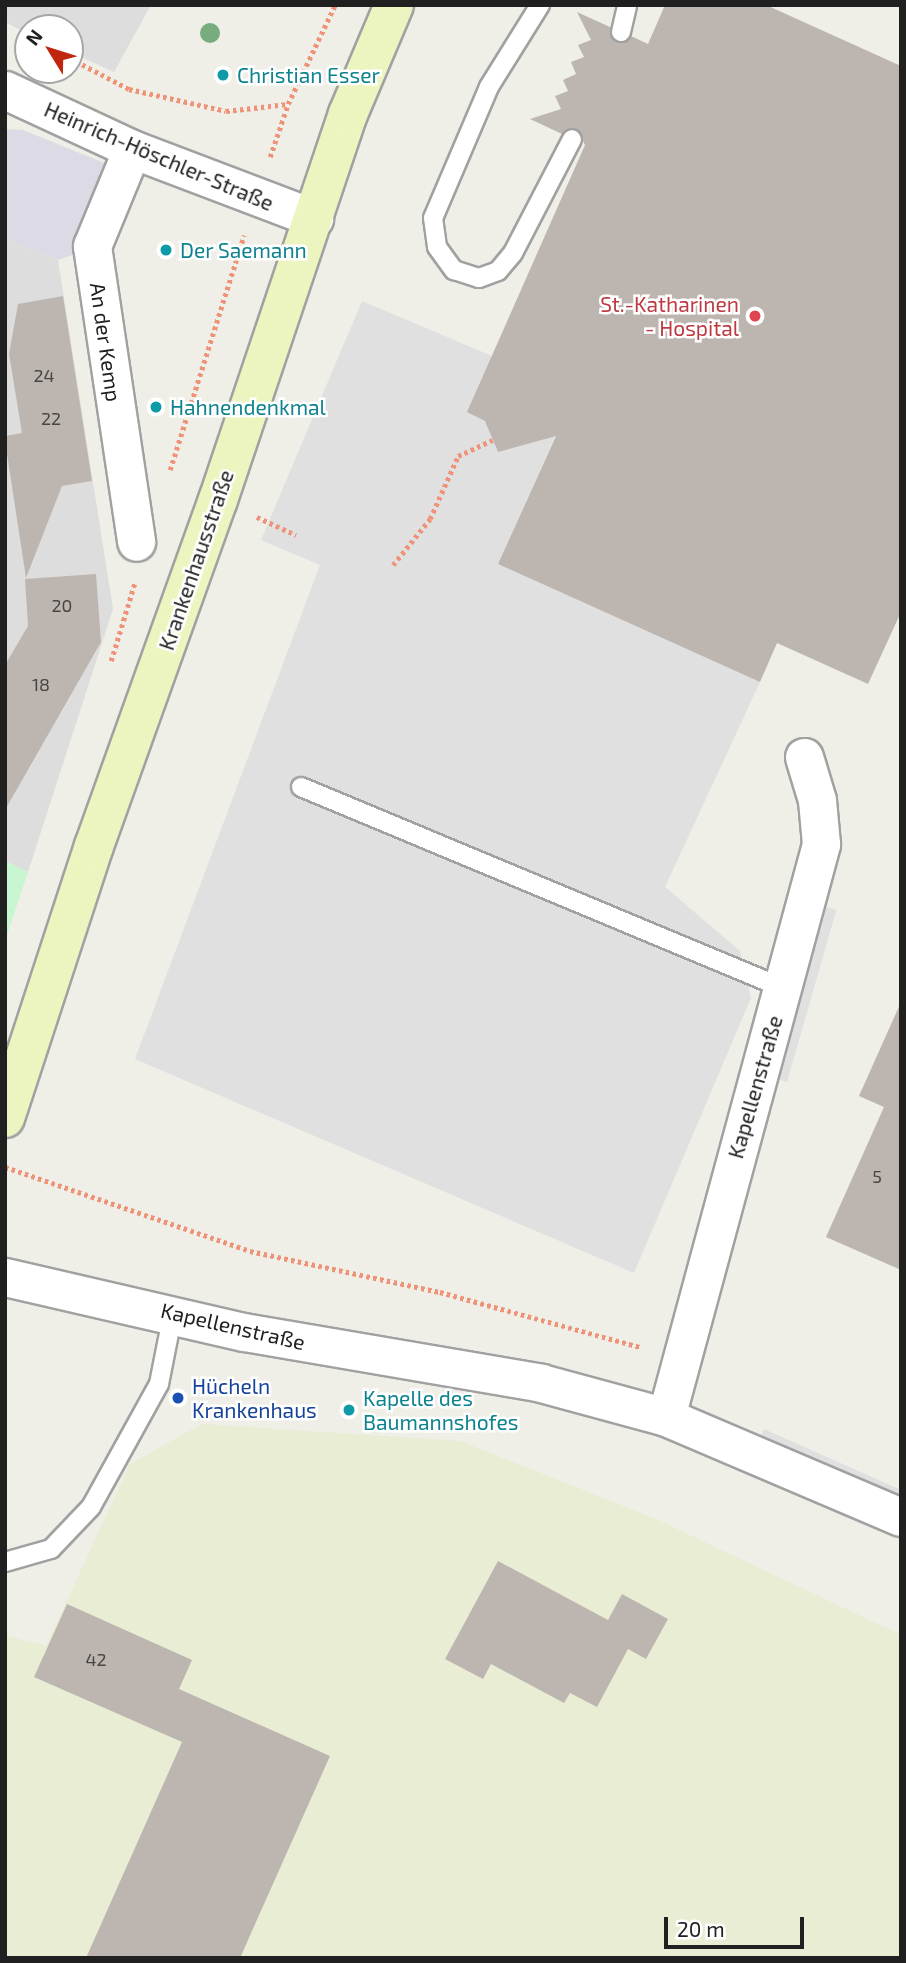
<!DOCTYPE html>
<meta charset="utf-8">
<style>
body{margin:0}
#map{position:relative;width:906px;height:1963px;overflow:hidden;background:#efeee7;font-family:"Exo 2",sans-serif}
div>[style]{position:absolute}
.residential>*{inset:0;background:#dedddd}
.farmland>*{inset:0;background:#e8edd4}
.park>*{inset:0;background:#c8f6d1}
.parking>*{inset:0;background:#e0e0e0;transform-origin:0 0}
.plaza>*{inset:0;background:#dcdbe5}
.building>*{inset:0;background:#bdb6b0}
.path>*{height:4.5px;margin-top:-2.25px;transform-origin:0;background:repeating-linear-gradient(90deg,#ef9378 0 3.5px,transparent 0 7px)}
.roads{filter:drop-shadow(2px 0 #a1a1a1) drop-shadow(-2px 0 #a1a1a1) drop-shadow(0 2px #a1a1a1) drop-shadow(0 -2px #a1a1a1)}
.lane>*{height:18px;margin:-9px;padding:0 9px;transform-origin:9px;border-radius:9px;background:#fff}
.street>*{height:37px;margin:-18.5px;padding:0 18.5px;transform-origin:18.5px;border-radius:18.5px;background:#fff}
.secondary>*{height:38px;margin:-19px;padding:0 19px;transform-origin:19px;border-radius:19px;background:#ecf5bf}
.trees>*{width:20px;height:20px;margin:-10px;border-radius:50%;background:#77ad7e}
.dots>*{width:19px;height:19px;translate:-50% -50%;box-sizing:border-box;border:4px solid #fff;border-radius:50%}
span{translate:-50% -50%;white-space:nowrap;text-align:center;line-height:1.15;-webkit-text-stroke:5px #fff;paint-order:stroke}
.number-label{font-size:18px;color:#474644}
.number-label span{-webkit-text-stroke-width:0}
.culture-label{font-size:21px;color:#0d838f}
.left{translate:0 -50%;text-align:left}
.street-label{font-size:21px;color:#202020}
.health-label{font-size:21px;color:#be3a42}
.right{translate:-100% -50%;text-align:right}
.transit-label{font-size:21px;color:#164399}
.frame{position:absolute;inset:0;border:7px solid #202020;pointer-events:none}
.north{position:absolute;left:14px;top:14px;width:70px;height:70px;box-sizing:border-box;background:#fff;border:2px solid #a6a6a6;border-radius:50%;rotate:308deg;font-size:19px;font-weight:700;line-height:28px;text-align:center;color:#202020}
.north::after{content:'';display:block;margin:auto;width:24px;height:32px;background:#c02510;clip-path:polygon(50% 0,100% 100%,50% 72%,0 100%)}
.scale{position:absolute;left:664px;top:1917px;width:140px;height:32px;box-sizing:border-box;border:4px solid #202020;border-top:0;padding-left:9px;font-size:21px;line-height:24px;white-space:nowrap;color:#202020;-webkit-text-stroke:5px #fff;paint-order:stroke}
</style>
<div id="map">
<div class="residential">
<div style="clip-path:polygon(5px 5px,151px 5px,114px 72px,70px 52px,70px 28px,28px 28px,28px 34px,5px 22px)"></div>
<div style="clip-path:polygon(5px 239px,58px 260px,113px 609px,28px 872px,5px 861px)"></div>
</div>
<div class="farmland">
<div style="clip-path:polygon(202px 1424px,460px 1441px,656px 1519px,901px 1635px,901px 1958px,5px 1958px,5px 1635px,46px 1646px,130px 1464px)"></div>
</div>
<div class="park">
<div style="clip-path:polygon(5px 861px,28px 872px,5px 941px)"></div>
</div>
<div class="parking">
<div style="clip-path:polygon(627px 276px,498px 564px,760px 682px,665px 887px,740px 951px,751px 998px,634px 1273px,135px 1059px,320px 565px,261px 540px,362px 301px,492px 356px,488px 428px,498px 452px,505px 449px)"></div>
<div style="left:819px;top:905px;width:18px;height:179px;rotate:16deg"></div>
<div style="left:764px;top:1429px;width:150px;height:12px;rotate:24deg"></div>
</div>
<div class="plaza">
<div style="clip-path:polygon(5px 129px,23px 130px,107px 164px,75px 234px,79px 238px,75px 254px,58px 260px,5px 239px)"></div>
</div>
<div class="building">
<div style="clip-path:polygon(665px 5px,766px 5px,901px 66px,901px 612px,868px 684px,777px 643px,760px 682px,498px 564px,556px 436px,498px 452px,485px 421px,467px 412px,585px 145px,577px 129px,562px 134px,530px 119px,561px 109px,555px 96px,568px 91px,563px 80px,576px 74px,571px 62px,584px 57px,578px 45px,591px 40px,577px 12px,610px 27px,610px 36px,618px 43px,631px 36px,648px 44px)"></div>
<div style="clip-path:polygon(63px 296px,92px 481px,62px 486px,26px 578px,5px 441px,5px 436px,22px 433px,9px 354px,18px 304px)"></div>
<div style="clip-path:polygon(96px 574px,101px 642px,5px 810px,5px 665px,28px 626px,25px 579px)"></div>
<div style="clip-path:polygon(901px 1002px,901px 1270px,826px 1237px,884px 1107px,859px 1096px)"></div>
<div style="clip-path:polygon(498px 1561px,608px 1620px,622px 1594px,668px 1619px,646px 1659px,628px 1649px,597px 1707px,570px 1693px,564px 1703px,491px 1664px,483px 1679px,445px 1659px)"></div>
<div style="clip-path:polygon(67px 1604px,192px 1660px,179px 1689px,330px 1756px,240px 1958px,86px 1958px,182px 1742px,34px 1677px)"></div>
</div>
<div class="path">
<div style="left:70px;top:58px;width:67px;rotate:27.7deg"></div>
<div style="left:129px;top:89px;width:99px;rotate:12.8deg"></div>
<div style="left:226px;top:111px;width:62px;rotate:-6.4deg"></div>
<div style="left:270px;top:157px;width:56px;rotate:-71.2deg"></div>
<div style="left:288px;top:104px;width:110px;rotate:-64.6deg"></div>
<div style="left:170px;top:470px;width:246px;rotate:-72.5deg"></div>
<div style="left:257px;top:517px;width:43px;rotate:24.8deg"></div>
<div style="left:393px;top:565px;width:59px;rotate:-51.2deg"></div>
<div style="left:430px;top:519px;width:69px;rotate:-66deg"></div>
<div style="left:458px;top:456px;width:38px;rotate:-25deg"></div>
<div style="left:111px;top:661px;width:83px;rotate:-73.1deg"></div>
<div style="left:5px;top:1167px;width:259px;rotate:18.9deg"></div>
<div style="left:250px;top:1251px;width:194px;rotate:12.2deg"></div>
<div style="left:440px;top:1292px;width:207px;rotate:15.4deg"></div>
</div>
<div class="roads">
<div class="lane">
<div style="left:540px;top:5px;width:97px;rotate:121.9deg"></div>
<div style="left:489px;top:87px;width:142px;rotate:113.1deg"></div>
<div style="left:433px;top:218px;width:29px;rotate:82deg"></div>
<div style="left:437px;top:247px;width:29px;rotate:54deg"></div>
<div style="left:454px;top:270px;width:26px;rotate:18deg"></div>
<div style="left:479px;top:278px;width:20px;rotate:-20deg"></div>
<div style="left:498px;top:271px;width:23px;rotate:-50deg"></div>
<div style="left:513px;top:253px;width:128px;rotate:-62.6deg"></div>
<div style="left:621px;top:32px;width:28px;rotate:-77deg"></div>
<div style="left:301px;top:787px;width:522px;rotate:22.64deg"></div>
<div style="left:5px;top:1562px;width:48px;rotate:-15.8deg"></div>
<div style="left:51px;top:1549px;width:58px;rotate:-46.4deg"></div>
<div style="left:91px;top:1507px;width:141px;rotate:-61.1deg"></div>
<div style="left:159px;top:1384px;width:72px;rotate:-78.8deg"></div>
</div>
<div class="street">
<div style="left:5px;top:90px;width:140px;rotate:24.9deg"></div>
<div style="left:132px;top:149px;width:195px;rotate:20.8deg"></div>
<div style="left:132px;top:149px;width:105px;rotate:112.4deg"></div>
<div style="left:92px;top:246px;width:299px;rotate:81.5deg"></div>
<div style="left:5px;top:1277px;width:245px;rotate:13deg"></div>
<div style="left:244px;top:1332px;width:301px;rotate:9.7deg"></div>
<div style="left:541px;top:1383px;width:130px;rotate:15.2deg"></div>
<div style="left:666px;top:1417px;width:255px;rotate:23.1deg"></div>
<div style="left:666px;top:1417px;width:594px;rotate:-74.86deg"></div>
<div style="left:821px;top:844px;width:44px;rotate:-95.2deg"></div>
<div style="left:817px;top:800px;width:45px;rotate:-106.8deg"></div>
</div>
<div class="secondary">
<div style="left:5px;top:1118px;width:286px;rotate:-71.9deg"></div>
<div style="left:94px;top:846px;width:368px;rotate:-70.3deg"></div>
<div style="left:218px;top:500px;width:407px;rotate:-71.4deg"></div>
<div style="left:348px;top:114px;width:118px;rotate:-67.1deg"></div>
</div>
</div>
<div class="trees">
<div style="left:210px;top:33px"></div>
</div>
<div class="dots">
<div style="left:223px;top:75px;background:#0f9aa8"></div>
<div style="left:166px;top:250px;background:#0f9aa8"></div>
<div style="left:755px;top:316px;background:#e0444e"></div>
<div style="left:156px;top:407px;background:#0f9aa8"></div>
<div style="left:178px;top:1398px;background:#1a4fb4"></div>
<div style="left:349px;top:1410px;background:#0f9aa8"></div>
</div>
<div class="number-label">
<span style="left:44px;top:375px">24</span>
<span style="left:51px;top:418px">22</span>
<span style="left:62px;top:605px">20</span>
<span style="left:41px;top:684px">18</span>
<span style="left:877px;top:1176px">5</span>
<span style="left:96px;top:1659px">42</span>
</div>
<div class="culture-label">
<span class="left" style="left:237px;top:75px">Christian Esser</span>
<span class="left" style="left:180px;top:250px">Der Saemann</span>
<span class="left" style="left:170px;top:407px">Hahnendenkmal</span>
<span class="left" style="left:363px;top:1410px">Kapelle des<br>Baumannshofes</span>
</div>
<div class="street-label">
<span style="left:159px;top:156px;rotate:23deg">Heinrich-Höschler-Straße</span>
<span style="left:106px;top:342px;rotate:82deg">An der Kemp</span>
<span style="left:196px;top:560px;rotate:-71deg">Krankenhausstraße</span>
<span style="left:755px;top:1087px;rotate:-74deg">Kapellenstraße</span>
<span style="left:233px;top:1326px;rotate:13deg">Kapellenstraße</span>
</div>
<div class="health-label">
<span class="right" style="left:739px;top:316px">St.-Katharinen<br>- Hospital</span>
</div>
<div class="transit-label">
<span class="left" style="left:192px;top:1398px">Hücheln<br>Krankenhaus</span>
</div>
<div class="frame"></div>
<div class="north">N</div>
<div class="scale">20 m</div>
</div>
